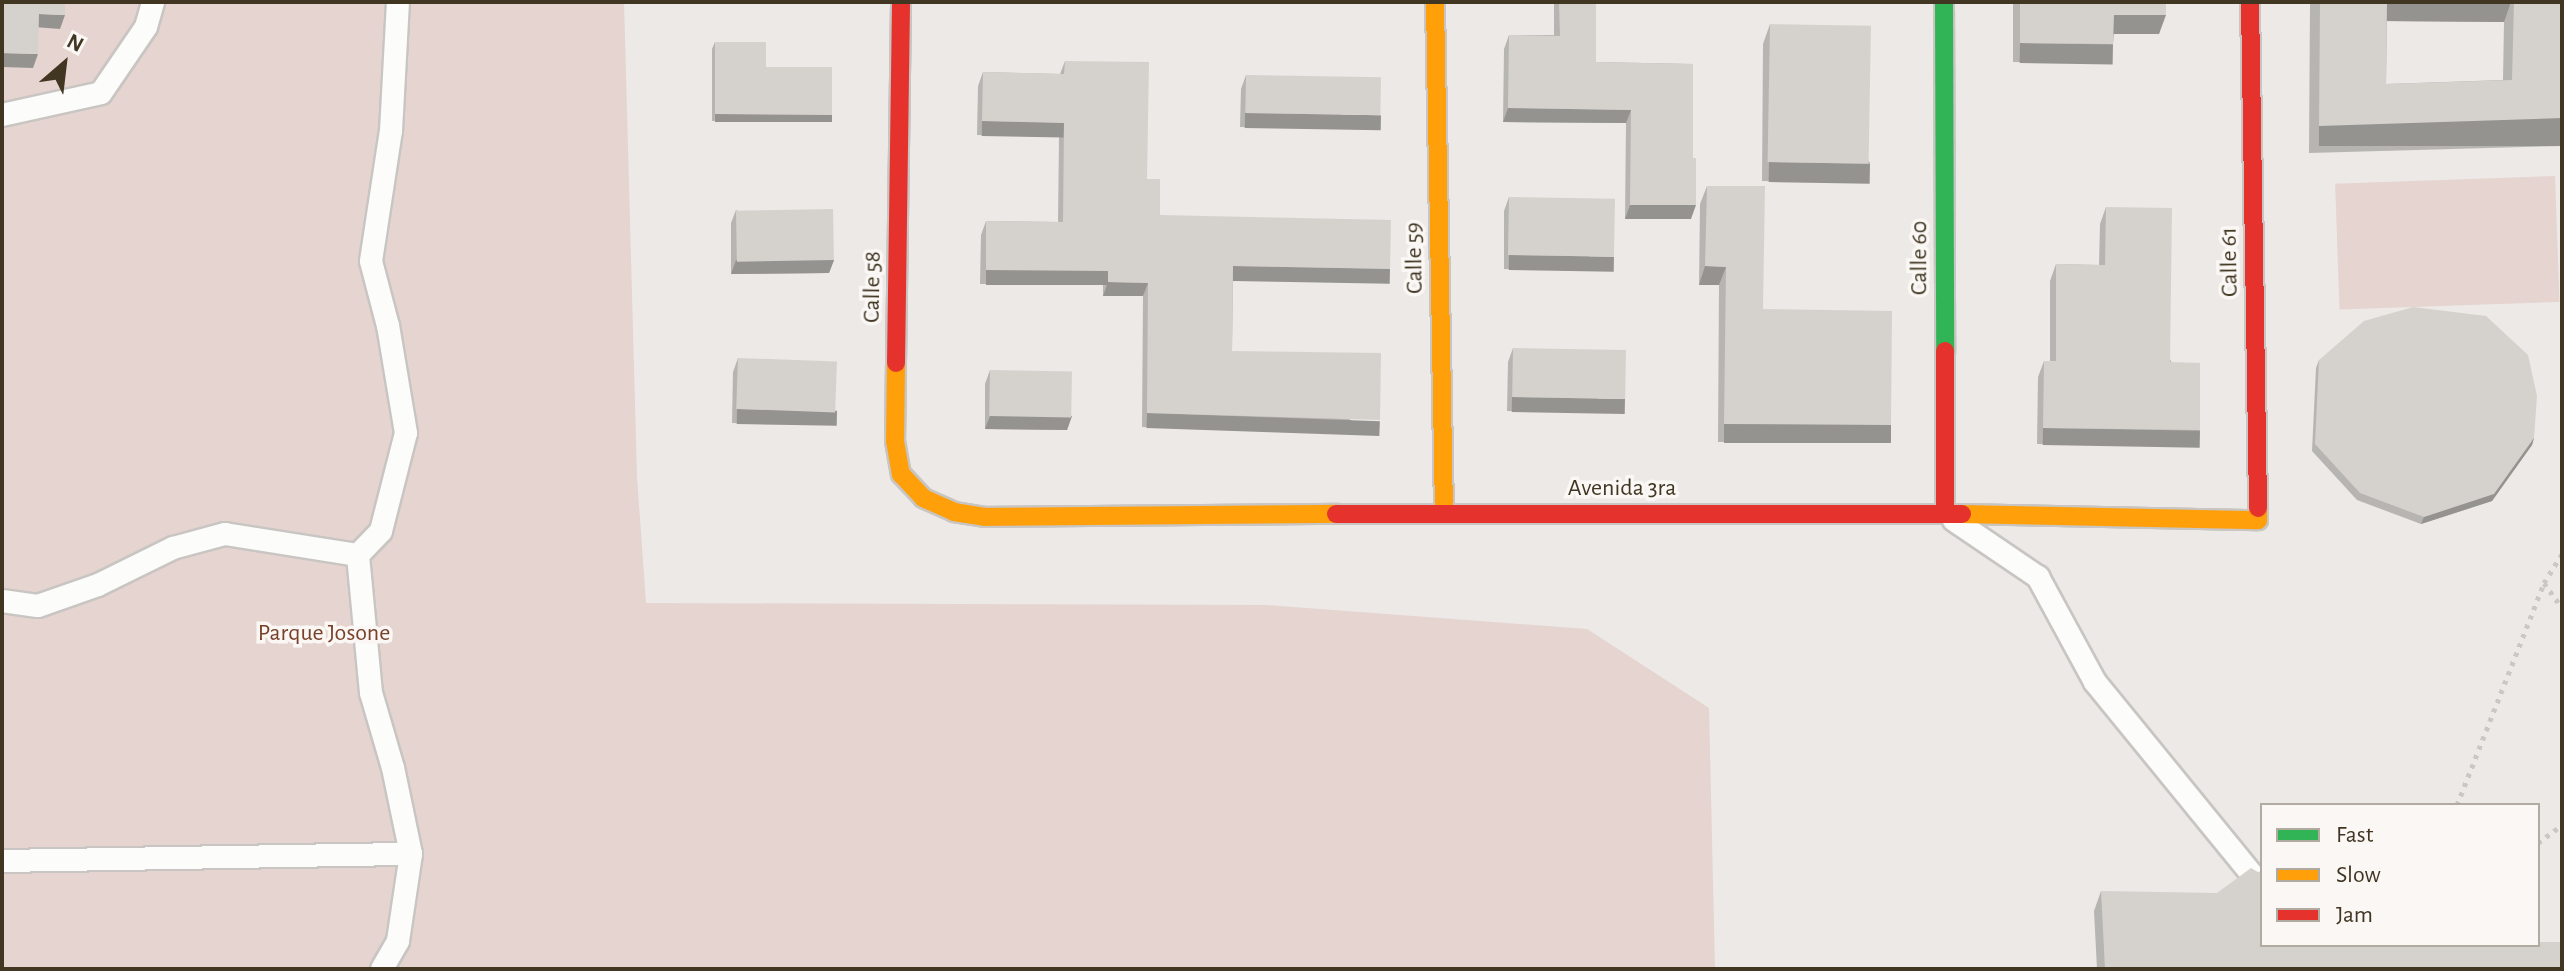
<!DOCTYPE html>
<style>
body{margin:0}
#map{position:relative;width:2564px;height:971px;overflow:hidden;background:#ece9e6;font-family:"Alegreya Sans",sans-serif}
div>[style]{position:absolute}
.green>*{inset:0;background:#e5d4cf;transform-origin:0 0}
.path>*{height:5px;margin-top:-2.5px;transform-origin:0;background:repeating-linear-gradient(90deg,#cbc7c2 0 4px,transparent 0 10px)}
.roads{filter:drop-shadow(2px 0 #c8c5c2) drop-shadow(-2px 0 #c8c5c2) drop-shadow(0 2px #c8c5c2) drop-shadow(0 -2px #c8c5c2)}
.lane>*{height:22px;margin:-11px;padding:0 11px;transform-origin:11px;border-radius:11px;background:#fcfcfb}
.fast>*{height:18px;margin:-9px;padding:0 9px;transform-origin:9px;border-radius:9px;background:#30b455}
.slow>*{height:18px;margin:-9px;padding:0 9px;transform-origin:9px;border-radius:9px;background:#ff9f0a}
.jam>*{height:18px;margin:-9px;padding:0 9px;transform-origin:9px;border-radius:9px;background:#e5322d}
.wall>*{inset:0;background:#b7b5b1}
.shaded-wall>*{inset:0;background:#959390;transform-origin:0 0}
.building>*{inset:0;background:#d5d2ce;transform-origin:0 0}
span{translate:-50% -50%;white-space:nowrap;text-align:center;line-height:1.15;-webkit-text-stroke:7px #faf7f5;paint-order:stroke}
.street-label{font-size:24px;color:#413622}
.park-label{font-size:24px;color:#7a412a}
.frame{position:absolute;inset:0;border:4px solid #413622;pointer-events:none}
.legend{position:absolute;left:2260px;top:803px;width:280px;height:144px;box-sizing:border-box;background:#faf7f5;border:2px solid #b0aaa1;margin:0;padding:10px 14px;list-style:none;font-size:24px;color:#413622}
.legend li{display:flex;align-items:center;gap:16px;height:40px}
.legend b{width:40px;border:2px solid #b0aaa1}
.north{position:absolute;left:24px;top:24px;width:80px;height:80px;-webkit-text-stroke:6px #faf7f5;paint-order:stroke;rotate:28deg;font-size:22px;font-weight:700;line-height:32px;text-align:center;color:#413622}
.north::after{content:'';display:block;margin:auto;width:28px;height:36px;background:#413622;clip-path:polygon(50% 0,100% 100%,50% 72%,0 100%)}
</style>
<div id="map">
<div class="green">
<div style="clip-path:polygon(2px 2px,624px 2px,637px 477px,646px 603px,1266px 605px,1587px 629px,1709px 708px,1715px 969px,2px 969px)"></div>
<div style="left:2555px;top:176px;width:126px;height:220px;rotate:88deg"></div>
</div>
<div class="path">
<div style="left:2562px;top:554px;width:34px;rotate:122deg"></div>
<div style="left:2544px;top:583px;width:31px;rotate:54deg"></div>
<div style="left:2457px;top:805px;width:238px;rotate:-68.6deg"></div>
<div style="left:2538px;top:843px;width:30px;rotate:-37deg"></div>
</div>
<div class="roads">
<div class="lane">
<div style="left:2px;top:115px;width:101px;rotate:-12.5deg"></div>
<div style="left:101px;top:93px;width:80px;rotate:-55.7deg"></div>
<div style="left:146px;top:27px;width:26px;rotate:-74deg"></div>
<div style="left:1954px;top:520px;width:102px;rotate:34.2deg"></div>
<div style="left:2038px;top:577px;width:119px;rotate:61.5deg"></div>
<div style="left:2095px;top:682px;width:253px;rotate:50.8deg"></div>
<div style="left:2px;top:601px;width:36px;rotate:8deg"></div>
<div style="left:38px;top:606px;width:64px;rotate:-19.3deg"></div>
<div style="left:98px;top:585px;width:84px;rotate:-26.3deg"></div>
<div style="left:173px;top:548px;width:54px;rotate:-15.1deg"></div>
<div style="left:225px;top:534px;width:135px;rotate:9deg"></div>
<div style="left:2px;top:861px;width:409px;rotate:-1deg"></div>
<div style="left:382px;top:969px;width:32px;rotate:-60deg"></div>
<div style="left:398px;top:941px;width:88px;rotate:-81.5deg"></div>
<div style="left:411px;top:854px;width:88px;rotate:-101.8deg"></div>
<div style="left:393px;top:768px;width:78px;rotate:-106.3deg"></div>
<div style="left:371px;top:693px;width:139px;rotate:-95.4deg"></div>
<div style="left:358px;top:555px;width:33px;rotate:-46deg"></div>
<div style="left:381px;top:531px;width:101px;rotate:-75.7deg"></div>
<div style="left:406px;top:433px;width:109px;rotate:-99.5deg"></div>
<div style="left:388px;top:326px;width:67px;rotate:-104.7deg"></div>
<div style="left:371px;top:261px;width:132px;rotate:-81.3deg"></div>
<div style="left:391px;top:131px;width:129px;rotate:-86.9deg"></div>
</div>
<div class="fast">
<div style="left:1944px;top:2px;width:349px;rotate:89.8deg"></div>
</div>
<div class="slow">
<div style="left:1435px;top:2px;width:511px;rotate:88.99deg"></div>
<div style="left:896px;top:363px;width:78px;rotate:90.7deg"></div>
<div style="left:895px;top:441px;width:34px;rotate:80deg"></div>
<div style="left:901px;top:474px;width:33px;rotate:47deg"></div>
<div style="left:923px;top:498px;width:34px;rotate:24deg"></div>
<div style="left:954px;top:512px;width:31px;rotate:9deg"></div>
<div style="left:985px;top:517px;width:351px;rotate:-0.5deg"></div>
<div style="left:1962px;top:514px;width:296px;rotate:1.2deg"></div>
<div style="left:2258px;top:520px;width:12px;rotate:-90deg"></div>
</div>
<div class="jam">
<div style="left:2250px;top:2px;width:506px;rotate:89.09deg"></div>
<div style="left:1945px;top:351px;width:163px;rotate:90deg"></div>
<div style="left:896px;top:363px;width:361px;rotate:-89.2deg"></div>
<div style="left:1336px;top:514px;width:626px"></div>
</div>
</div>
<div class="wall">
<div style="clip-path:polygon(1554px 2px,1596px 2px,1596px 62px,1693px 64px,1691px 219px,1625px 219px,1626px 123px,1503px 122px,1504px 49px,1509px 35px,1554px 35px)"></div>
<div style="clip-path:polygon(2013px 2px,2166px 2px,2159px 34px,2114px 34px,2113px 44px,2106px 63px,2013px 62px)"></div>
<div style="clip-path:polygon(evenodd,2310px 2px,2562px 2px,2562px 146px,2309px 153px,2310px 2px,2387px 21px,2504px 22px,2503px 80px,2386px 84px,2387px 21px)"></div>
<div style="clip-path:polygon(1770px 24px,1870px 163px,1863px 182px,1762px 181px,1763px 44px)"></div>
<div style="clip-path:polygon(715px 42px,766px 67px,829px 122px,712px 121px,712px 49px)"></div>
<div style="clip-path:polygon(1065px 61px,1147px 179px,1160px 215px,1390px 269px,1385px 283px,1233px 280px,1232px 351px,1375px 434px,1142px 427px,1143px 296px,1103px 296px,1103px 285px,980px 284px,981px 235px,986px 221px,1058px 222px,1059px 137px,977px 135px,978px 86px,983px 72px,1060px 74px)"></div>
<div style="clip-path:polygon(1246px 75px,1376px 129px,1240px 127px,1241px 89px)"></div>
<div style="clip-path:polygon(1707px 186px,1763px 309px,1884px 443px,1718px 442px,1719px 285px,1699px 285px,1700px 204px)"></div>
<div style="clip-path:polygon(1509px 197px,1609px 271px,1504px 269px,1504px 211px)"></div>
<div style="clip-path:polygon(2106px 207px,2200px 430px,2194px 446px,2037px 444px,2038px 377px,2044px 361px,2050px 361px,2050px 281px,2056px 264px,2099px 265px,2100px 224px)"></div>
<div style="clip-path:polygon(736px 210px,834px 260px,829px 273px,731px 274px,731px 223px)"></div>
<div style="clip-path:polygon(1513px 348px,1620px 412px,1507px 411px,1508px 362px)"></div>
<div style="clip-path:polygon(738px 358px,832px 425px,732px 423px,733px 372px)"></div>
<div style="clip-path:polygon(2319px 360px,2534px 438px,2532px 445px,2492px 501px,2421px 524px,2357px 500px,2312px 451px,2316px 368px)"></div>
<div style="clip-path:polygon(990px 370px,1072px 416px,1067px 430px,985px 429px,985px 384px)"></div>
<div style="clip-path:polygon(2101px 891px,2262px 945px,2562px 969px,2097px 969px,2094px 911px)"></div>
</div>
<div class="shaded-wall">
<div style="clip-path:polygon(2384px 2px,2511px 2px,2504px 22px,2377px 21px)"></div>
<div style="clip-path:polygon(39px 14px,65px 15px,60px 29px,34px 27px)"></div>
<div style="clip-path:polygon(2114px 15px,2166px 15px,2159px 34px,2107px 34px)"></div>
<div style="left:2020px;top:43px;width:93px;height:20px;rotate:1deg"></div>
<div style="clip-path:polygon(2px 53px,38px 54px,33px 68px,2px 67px)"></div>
<div style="clip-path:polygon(1508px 108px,1631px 110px,1626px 123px,1503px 122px)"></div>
<div style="left:1245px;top:113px;width:136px;height:15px;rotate:1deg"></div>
<div style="left:715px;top:114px;width:117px;height:8px"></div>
<div style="left:2562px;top:118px;width:28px;height:243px;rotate:90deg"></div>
<div style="left:982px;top:121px;width:82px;height:15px;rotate:1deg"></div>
<div style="left:1769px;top:162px;width:101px;height:20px;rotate:1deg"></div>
<div style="clip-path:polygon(1630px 205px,1696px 205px,1691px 219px,1625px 219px)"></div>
<div style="left:1509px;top:255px;width:105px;height:15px;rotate:1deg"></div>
<div style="clip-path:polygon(736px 260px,834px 260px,829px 273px,731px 274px)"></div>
<div style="left:1233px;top:266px;width:157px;height:15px;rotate:1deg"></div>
<div style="clip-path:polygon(1705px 266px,1726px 267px,1719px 285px,1699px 285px)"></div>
<div style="left:986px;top:270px;width:122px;height:15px"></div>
<div style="clip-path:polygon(1108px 282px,1148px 283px,1143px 296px,1103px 296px)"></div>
<div style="left:1512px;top:397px;width:113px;height:15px;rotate:1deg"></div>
<div style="left:737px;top:409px;width:100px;height:15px;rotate:1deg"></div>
<div style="left:1147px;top:413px;width:233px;height:15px;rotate:2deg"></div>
<div style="clip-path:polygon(990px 416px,1072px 416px,1067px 430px,985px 429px)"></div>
<div style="left:1724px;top:424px;width:167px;height:19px"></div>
<div style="left:2043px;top:428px;width:157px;height:17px;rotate:1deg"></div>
<div style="clip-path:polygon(2534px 438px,2532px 445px,2492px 501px,2421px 524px,2424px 517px)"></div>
</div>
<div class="building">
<div style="clip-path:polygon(2px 2px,65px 2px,65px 15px,39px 14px,38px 54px,2px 53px)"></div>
<div style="clip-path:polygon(1559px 2px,1596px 2px,1596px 62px,1693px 64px,1693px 158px,1696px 158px,1696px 205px,1630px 205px,1631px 110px,1508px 108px,1509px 35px,1560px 36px)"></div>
<div style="clip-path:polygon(2020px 2px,2166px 2px,2166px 15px,2114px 15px,2113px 44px,2020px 43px)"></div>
<div style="clip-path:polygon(2320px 2px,2387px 2px,2386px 84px,2512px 80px,2514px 2px,2562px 2px,2562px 118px,2319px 126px)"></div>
<div style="left:1770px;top:24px;width:101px;height:138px;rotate:1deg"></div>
<div style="clip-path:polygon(715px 42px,766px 42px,766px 67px,832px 67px,832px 115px,715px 114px)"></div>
<div style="clip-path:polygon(1065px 61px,1149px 62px,1147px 179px,1160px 179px,1160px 215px,1391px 220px,1390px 269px,1233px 266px,1232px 351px,1381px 353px,1380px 420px,1147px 413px,1148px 283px,1108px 282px,1108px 271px,986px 270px,986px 221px,1063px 222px,1064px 123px,982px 121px,983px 72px,1064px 74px)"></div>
<div style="left:1246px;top:75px;width:135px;height:38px;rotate:1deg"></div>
<div style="clip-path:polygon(1707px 186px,1765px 186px,1763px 309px,1892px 311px,1891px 425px,1724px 424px,1726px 267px,1705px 266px)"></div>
<div style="left:1509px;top:197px;width:106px;height:58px;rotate:1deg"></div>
<div style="clip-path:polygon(2106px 207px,2172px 208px,2170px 362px,2200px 363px,2200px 430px,2043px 428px,2044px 361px,2056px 361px,2056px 264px,2105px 265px)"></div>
<div style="left:833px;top:209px;width:51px;height:97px;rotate:89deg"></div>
<div style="clip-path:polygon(2413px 307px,2486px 316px,2528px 355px,2537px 396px,2534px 438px,2494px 494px,2424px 517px,2360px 493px,2315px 444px,2319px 360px,2364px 321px)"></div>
<div style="left:1513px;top:348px;width:113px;height:49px;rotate:1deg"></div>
<div style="left:738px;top:358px;width:99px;height:51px;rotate:2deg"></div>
<div style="left:990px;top:370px;width:82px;height:46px;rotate:1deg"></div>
<div style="clip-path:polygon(2251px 868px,2258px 872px,2262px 871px,2262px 945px,2538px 945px,2538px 942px,2562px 942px,2562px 969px,2105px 969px,2101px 891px,2217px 893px)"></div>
</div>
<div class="street-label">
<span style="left:1415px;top:258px;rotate:-91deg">Calle 59</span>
<span style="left:1920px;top:258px;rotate:-90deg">Calle 60</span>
<span style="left:2230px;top:262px;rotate:-91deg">Calle 61</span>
<span style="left:873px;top:287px;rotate:-89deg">Calle 58</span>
<span style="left:1622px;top:489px">Avenida 3ra</span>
</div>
<div class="park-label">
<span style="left:324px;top:634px">Parque Josone</span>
</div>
<div class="frame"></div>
<ul class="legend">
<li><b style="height:10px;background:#30b455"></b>Fast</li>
<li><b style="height:10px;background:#ff9f0a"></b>Slow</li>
<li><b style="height:10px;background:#e5322d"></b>Jam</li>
</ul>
<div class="north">N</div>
</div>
